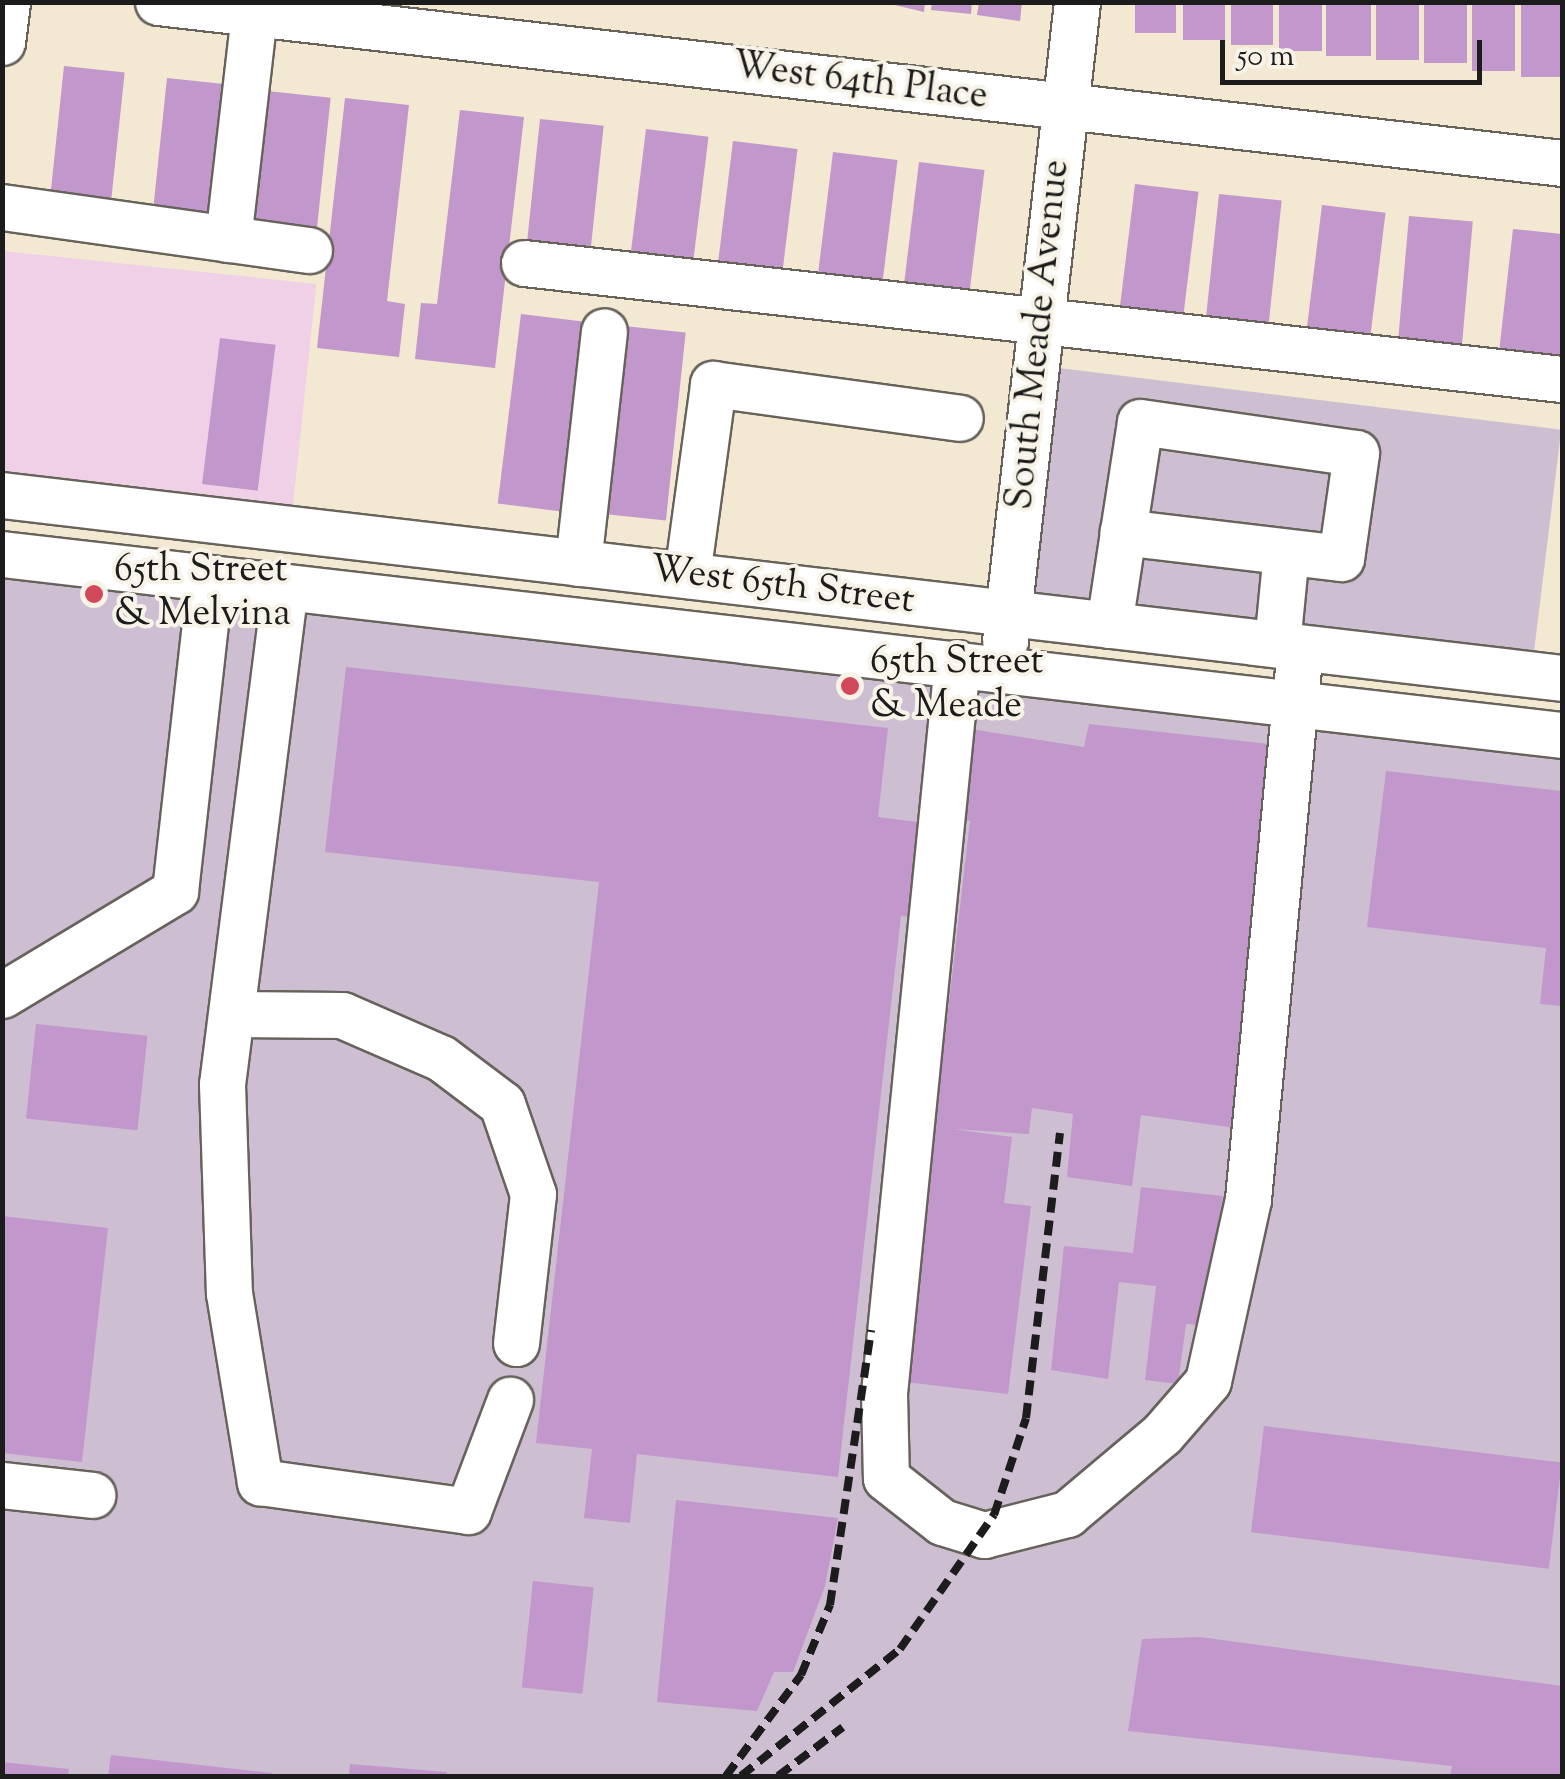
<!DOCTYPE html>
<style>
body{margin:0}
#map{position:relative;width:1565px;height:1779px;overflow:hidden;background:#f3e8d1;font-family:"Sorts Mill Goudy",serif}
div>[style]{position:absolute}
.built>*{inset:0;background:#efd0e6;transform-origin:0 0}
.industrial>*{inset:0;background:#cdbed2;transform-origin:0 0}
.building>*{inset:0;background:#c197cc;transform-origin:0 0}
.roads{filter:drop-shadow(2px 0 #67635b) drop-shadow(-2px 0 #67635b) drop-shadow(0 2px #67635b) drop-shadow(0 -2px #67635b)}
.minor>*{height:45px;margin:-22.5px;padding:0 22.5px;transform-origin:22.5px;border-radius:22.5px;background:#fff}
.rail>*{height:8px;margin-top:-4px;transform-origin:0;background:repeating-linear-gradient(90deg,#1c1c1c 0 15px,transparent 0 23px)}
.dots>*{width:28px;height:28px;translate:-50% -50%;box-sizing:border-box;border:5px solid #f7f3e8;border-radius:50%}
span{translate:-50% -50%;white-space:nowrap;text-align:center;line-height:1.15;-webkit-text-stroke:8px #f7f3e8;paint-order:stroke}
.street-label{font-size:38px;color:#1c1c1c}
.poi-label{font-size:38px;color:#1c1c1c}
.left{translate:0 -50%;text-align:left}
.frame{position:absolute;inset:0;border:5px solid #1c1c1c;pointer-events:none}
.scale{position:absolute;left:1220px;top:40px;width:262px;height:45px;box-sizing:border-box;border:5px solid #1c1c1c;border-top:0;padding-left:12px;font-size:30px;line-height:35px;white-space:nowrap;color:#1c1c1c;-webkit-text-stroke:8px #f7f3e8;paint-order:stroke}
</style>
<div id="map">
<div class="built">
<div style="left:3px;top:251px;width:315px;height:231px;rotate:6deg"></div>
</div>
<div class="industrial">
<div style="left:1059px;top:368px;width:506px;height:231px;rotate:7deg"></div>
<div style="clip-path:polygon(2px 570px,1562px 742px,1562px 1776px,3px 1776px)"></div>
</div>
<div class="building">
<div style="clip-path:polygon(882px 2px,925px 2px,924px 12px)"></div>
<div style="clip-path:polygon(932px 2px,972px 2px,971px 14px,931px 10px)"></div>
<div style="clip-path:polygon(979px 2px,1022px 2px,1020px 21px,977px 15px)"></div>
<div style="left:1135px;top:2px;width:41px;height:31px"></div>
<div style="left:1183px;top:2px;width:42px;height:38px"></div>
<div style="left:1231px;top:2px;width:42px;height:43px"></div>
<div style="left:1279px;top:2px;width:43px;height:49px"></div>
<div style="left:1326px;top:2px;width:45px;height:54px"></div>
<div style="left:1376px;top:2px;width:43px;height:58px"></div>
<div style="left:1424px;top:2px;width:43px;height:61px"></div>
<div style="left:1472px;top:2px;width:43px;height:69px"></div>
<div style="left:1521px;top:2px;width:41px;height:75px"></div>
<div style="left:64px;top:66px;width:61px;height:138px;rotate:6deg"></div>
<div style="left:167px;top:78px;width:62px;height:138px;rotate:6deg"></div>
<div style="left:267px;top:91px;width:64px;height:132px;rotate:6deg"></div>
<div style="clip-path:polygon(345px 98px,409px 105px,387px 301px,405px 304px,399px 357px,317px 348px)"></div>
<div style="clip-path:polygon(460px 110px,524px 117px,495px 368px,415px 359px,421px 303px,437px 304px)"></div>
<div style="left:540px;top:119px;width:64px;height:126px;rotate:6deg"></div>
<div style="left:646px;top:129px;width:63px;height:126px;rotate:7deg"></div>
<div style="left:733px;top:141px;width:65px;height:123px;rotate:7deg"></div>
<div style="left:833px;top:152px;width:65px;height:124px;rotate:7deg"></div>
<div style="left:919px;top:162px;width:66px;height:123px;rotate:7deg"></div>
<div style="left:1135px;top:184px;width:64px;height:127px;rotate:7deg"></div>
<div style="left:1219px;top:194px;width:63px;height:126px;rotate:6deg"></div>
<div style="left:1322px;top:205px;width:64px;height:127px;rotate:7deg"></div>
<div style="left:1409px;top:216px;width:64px;height:125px;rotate:5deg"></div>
<div style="clip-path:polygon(1513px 229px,1562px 234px,1562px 358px,1499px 352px)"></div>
<div style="left:521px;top:314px;width:64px;height:191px;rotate:7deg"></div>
<div style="left:624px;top:326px;width:62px;height:189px;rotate:6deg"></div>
<div style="left:220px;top:338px;width:56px;height:147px;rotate:7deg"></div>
<div style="clip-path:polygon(346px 667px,888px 728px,878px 817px,933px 824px,923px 918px,901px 916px,838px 1477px,637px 1454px,630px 1523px,584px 1518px,592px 1449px,536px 1443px,599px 882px,325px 852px)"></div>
<div style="clip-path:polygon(1089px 724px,1269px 744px,1236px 1128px,1141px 1115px,1132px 1186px,1067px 1177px,1073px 1114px,1032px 1108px,1029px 1134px,953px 1129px,1012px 1137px,1004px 1203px,1031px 1206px,1008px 1394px,905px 1382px,970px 821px,955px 817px,964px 728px,1084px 747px)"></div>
<div style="clip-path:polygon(1386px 771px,1562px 791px,1562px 1006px,1540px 1004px,1546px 948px,1367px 927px)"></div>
<div style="left:36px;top:1024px;width:112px;height:95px;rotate:6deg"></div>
<div style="clip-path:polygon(1141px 1187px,1223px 1196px,1200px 1325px,1186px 1324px,1178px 1384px,1145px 1380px,1156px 1286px,1119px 1282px,1108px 1379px,1051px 1370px,1064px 1246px,1133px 1253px)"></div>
<div style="clip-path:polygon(2px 1216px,108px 1228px,82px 1462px,2px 1453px)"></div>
<div style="left:1264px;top:1426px;width:300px;height:107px;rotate:7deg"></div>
<div style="clip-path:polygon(676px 1500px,838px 1518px,825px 1586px,793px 1672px,774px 1672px,757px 1711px,657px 1702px)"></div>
<div style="left:533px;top:1581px;width:61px;height:107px;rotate:6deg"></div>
<div style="clip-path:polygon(1200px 1637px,1562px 1686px,1562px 1776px,1450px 1776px,1452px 1766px,1128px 1731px,1142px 1639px)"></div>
<div style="clip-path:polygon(111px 1755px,272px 1773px,271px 1776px,108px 1776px)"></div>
<div style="clip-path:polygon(2px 1762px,69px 1769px,68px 1776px,2px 1776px)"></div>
<div style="clip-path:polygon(350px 1764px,447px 1772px,447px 1776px,349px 1776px)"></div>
</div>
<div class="roads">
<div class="minor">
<div style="left:158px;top:2px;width:1413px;rotate:6.54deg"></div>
<div style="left:2px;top:42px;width:40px;rotate:-82.9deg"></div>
<div style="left:2px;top:207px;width:310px;rotate:8deg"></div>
<div style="left:228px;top:239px;width:227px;rotate:-83.4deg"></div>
<div style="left:524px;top:263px;width:1044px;rotate:6.38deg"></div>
<div style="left:2px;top:495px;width:1571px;rotate:6.69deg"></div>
<div style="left:2px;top:554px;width:1570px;rotate:6.62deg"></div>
<div style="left:578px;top:563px;width:233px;rotate:-83.6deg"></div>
<div style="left:687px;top:575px;width:193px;rotate:-82.2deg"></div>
<div style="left:713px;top:384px;width:249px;rotate:7.8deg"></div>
<div style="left:285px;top:587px;width:501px;rotate:97.22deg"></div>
<div style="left:222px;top:1084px;width:209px;rotate:88.1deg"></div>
<div style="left:229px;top:1293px;width:192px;rotate:80.7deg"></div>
<div style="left:260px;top:1482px;width:210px;rotate:7.9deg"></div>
<div style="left:468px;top:1511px;width:119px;rotate:-69.3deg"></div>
<div style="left:1109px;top:625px;width:94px;rotate:-81.4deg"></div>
<div style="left:1123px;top:532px;width:111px;rotate:-81.2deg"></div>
<div style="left:1140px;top:422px;width:218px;rotate:8.2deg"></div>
<div style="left:1356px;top:453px;width:106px;rotate:98.1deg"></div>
<div style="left:1341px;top:558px;width:220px;rotate:-173.2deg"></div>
<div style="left:1005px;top:641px;width:643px;rotate:-83.57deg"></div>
<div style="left:1277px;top:644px;width:92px;rotate:-84.4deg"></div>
<div style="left:957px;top:663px;width:734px;rotate:95.71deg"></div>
<div style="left:884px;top:1393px;width:85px;rotate:88.7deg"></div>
<div style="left:886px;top:1478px;width:71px;rotate:38.2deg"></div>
<div style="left:942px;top:1522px;width:44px;rotate:17.2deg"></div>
<div style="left:984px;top:1535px;width:86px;rotate:-14.2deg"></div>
<div style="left:1067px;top:1514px;width:124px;rotate:-40.1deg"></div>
<div style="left:1162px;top:1434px;width:70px;rotate:-49deg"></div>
<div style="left:1208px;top:1381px;width:186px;rotate:-77.6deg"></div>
<div style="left:1248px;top:1199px;width:554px;rotate:-84.62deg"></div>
<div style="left:2px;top:995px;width:202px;rotate:-31deg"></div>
<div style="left:175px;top:891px;width:315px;rotate:-83.6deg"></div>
<div style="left:233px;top:1014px;width:109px;rotate:0.5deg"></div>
<div style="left:342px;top:1015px;width:108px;rotate:23.5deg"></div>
<div style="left:441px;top:1058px;width:76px;rotate:37deg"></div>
<div style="left:502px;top:1104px;width:95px;rotate:71deg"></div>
<div style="left:533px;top:1194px;width:150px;rotate:96.5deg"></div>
<div style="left:2px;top:1485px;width:91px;rotate:6.3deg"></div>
</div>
</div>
<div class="rail">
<div style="left:726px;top:1776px;width:126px;rotate:-53.4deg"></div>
<div style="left:801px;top:1675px;width:76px;rotate:-67.5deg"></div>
<div style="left:830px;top:1605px;width:278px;rotate:-81.5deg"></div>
<div style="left:741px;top:1776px;width:203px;rotate:-38.6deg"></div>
<div style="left:900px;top:1649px;width:164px;rotate:-55deg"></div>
<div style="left:994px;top:1515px;width:102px;rotate:-71.7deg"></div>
<div style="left:1026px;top:1418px;width:287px;rotate:-83.2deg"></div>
<div style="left:778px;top:1776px;width:81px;rotate:-37deg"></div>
</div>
<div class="dots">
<div style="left:94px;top:594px;background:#d1495b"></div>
<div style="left:850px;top:686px;background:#d1495b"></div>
</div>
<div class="street-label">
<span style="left:860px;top:83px;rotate:7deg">West 64th Place</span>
<span style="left:1040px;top:335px;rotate:-84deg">South Meade Avenue</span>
<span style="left:782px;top:587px;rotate:7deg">West 65th Street</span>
</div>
<div class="poi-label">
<span class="left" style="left:114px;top:594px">65th Street<br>&amp; Melvina</span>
<span class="left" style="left:870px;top:686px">65th Street<br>&amp; Meade</span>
</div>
<div class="frame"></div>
<div class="scale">50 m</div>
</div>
